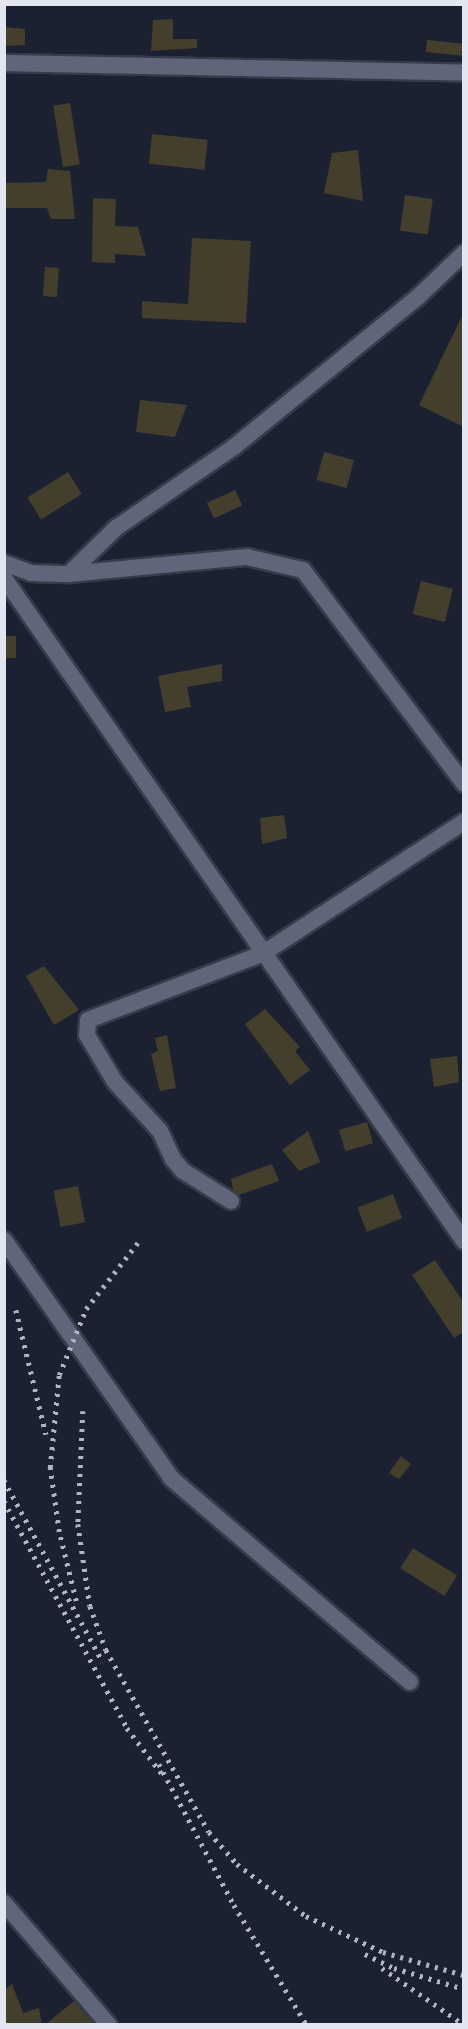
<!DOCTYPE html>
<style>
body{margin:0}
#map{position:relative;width:468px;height:2029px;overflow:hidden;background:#1c2131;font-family:Lato,sans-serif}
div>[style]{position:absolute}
.building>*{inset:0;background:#443f2c;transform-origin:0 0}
.roads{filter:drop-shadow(2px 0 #373b49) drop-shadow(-2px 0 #373b49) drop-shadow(0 2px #373b49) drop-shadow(0 -2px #373b49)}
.street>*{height:16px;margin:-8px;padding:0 8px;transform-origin:8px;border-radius:8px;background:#5f6679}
.rail>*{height:4.5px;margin-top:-2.25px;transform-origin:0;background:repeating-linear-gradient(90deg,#b0b5c1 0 3px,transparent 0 9px)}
span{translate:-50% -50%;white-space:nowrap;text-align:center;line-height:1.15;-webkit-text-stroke:4.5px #1c2131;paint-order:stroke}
.frame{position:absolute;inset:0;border:6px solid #e1e6f1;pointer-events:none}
</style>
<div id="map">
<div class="building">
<div style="clip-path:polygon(173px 19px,173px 39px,197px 39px,197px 48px,151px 51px,153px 20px)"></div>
<div style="clip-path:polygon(4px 27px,25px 29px,25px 45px,4px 46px)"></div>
<div style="left:427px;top:40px;width:37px;height:12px;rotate:6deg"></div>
<div style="left:70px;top:103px;width:62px;height:17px;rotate:81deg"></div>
<div style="left:152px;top:134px;width:56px;height:30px;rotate:6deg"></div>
<div style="clip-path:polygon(358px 150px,363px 201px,324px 193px,332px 153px)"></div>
<div style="clip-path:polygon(48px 169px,70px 171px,75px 219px,51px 219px,47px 208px,4px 208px,4px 183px,46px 182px)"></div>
<div style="left:405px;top:195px;width:28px;height:36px;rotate:8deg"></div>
<div style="clip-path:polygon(93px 198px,116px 199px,115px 226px,138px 227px,146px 256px,115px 254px,115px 263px,92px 262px)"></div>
<div style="clip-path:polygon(192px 238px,251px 241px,246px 323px,142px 318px,142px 301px,188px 304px)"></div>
<div style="left:45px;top:267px;width:14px;height:29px;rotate:4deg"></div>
<div style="clip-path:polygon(464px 312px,464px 427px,419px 405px)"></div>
<div style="clip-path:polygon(140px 400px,187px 405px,175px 437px,136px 432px)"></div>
<div style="left:324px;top:452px;width:31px;height:29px;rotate:15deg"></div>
<div style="left:68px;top:472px;width:26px;height:48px;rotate:58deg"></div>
<div style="left:235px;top:490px;width:17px;height:31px;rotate:65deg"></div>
<div style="left:421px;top:581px;width:33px;height:34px;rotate:14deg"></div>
<div style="left:4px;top:636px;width:12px;height:22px"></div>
<div style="clip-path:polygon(222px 664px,222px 681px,187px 687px,191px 707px,165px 712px,158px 676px)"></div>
<div style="clip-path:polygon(284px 815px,287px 838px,262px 844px,260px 818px)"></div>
<div style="clip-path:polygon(44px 966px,79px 1010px,54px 1025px,26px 976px)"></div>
<div style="clip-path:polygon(265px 1009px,300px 1047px,295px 1051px,310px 1070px,290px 1085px,245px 1024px)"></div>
<div style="clip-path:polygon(167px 1035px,176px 1088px,160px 1091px,151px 1054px,158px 1051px,155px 1038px)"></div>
<div style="clip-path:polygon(457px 1056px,459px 1082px,434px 1087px,430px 1059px)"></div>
<div style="left:367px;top:1122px;width:22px;height:29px;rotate:74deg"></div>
<div style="clip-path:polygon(308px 1131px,320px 1162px,299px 1171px,282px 1150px)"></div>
<div style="clip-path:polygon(272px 1164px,279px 1181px,239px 1195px,233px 1190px,231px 1179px)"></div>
<div style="left:78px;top:1186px;width:37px;height:25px;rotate:79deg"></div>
<div style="left:393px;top:1194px;width:26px;height:38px;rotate:69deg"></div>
<div style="clip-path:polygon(435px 1260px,464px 1303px,464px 1332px,454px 1338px,412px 1275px)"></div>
<div style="clip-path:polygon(401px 1456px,411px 1464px,399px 1479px,389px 1473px)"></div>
<div style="left:413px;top:1548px;width:52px;height:24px;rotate:32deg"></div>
<div style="clip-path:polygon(12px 1984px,23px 2013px,39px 2008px,42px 2025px,4px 2025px,4px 1990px)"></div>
<div style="clip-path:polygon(74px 2001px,95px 2025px,45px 2025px)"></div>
</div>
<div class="roads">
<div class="street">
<div style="left:4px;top:63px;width:460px;rotate:1.2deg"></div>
<div style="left:4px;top:563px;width:29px;rotate:20deg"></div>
<div style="left:31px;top:573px;width:38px;rotate:2deg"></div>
<div style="left:69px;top:574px;width:179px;rotate:-5.5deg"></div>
<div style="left:247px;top:557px;width:57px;rotate:13.1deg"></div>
<div style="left:303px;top:570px;width:268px;rotate:53deg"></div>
<div style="left:69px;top:574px;width:66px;rotate:-44.4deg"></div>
<div style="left:116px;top:528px;width:143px;rotate:-34.5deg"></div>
<div style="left:234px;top:447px;width:237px;rotate:-39.2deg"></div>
<div style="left:418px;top:297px;width:64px;rotate:-43.7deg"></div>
<div style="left:4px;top:578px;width:807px;rotate:55.25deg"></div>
<div style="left:231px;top:1201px;width:57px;rotate:-148deg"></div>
<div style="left:183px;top:1171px;width:16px;rotate:-130deg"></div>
<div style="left:173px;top:1159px;width:31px;rotate:-115deg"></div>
<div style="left:160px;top:1131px;width:67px;rotate:-132.6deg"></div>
<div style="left:115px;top:1082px;width:55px;rotate:-120.8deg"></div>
<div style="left:87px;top:1035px;width:15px;rotate:-86deg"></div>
<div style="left:88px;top:1020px;width:186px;rotate:-20.8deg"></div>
<div style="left:262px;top:954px;width:241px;rotate:-33.2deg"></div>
<div style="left:4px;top:1240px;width:291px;rotate:54.9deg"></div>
<div style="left:171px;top:1478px;width:314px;rotate:40.5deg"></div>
<div style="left:4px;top:1903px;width:160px;rotate:49.3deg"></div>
</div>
</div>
<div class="rail">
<div style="left:16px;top:1310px;width:128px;rotate:76.4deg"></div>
<div style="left:83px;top:1411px;width:113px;rotate:92.5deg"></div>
<div style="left:78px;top:1524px;width:83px;rotate:81.7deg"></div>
<div style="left:90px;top:1606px;width:47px;rotate:70deg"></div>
<div style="left:106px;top:1650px;width:209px;rotate:60.5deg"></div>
<div style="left:209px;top:1832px;width:43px;rotate:48.8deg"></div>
<div style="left:237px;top:1864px;width:86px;rotate:37deg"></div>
<div style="left:306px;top:1916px;width:85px;rotate:25.1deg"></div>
<div style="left:383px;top:1952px;width:84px;rotate:15.9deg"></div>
<div style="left:4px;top:1480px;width:207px;rotate:61.5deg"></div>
<div style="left:4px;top:1501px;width:258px;rotate:61.5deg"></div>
<div style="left:127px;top:1728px;width:58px;rotate:52.7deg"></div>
<div style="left:76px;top:1601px;width:71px;rotate:-103.8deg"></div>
<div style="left:59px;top:1532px;width:65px;rotate:-98deg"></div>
<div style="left:50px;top:1468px;width:93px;rotate:-84.5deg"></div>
<div style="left:59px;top:1375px;width:71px;rotate:-67.8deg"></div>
<div style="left:86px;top:1309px;width:88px;rotate:-52deg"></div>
<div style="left:159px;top:1764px;width:160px;rotate:62deg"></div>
<div style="left:234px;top:1905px;width:139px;rotate:58.8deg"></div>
<div style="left:365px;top:1954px;width:32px;rotate:26deg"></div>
<div style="left:394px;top:1968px;width:73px;rotate:16.7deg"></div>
<div style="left:382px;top:1968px;width:98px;rotate:34.7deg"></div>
</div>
<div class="frame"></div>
</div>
